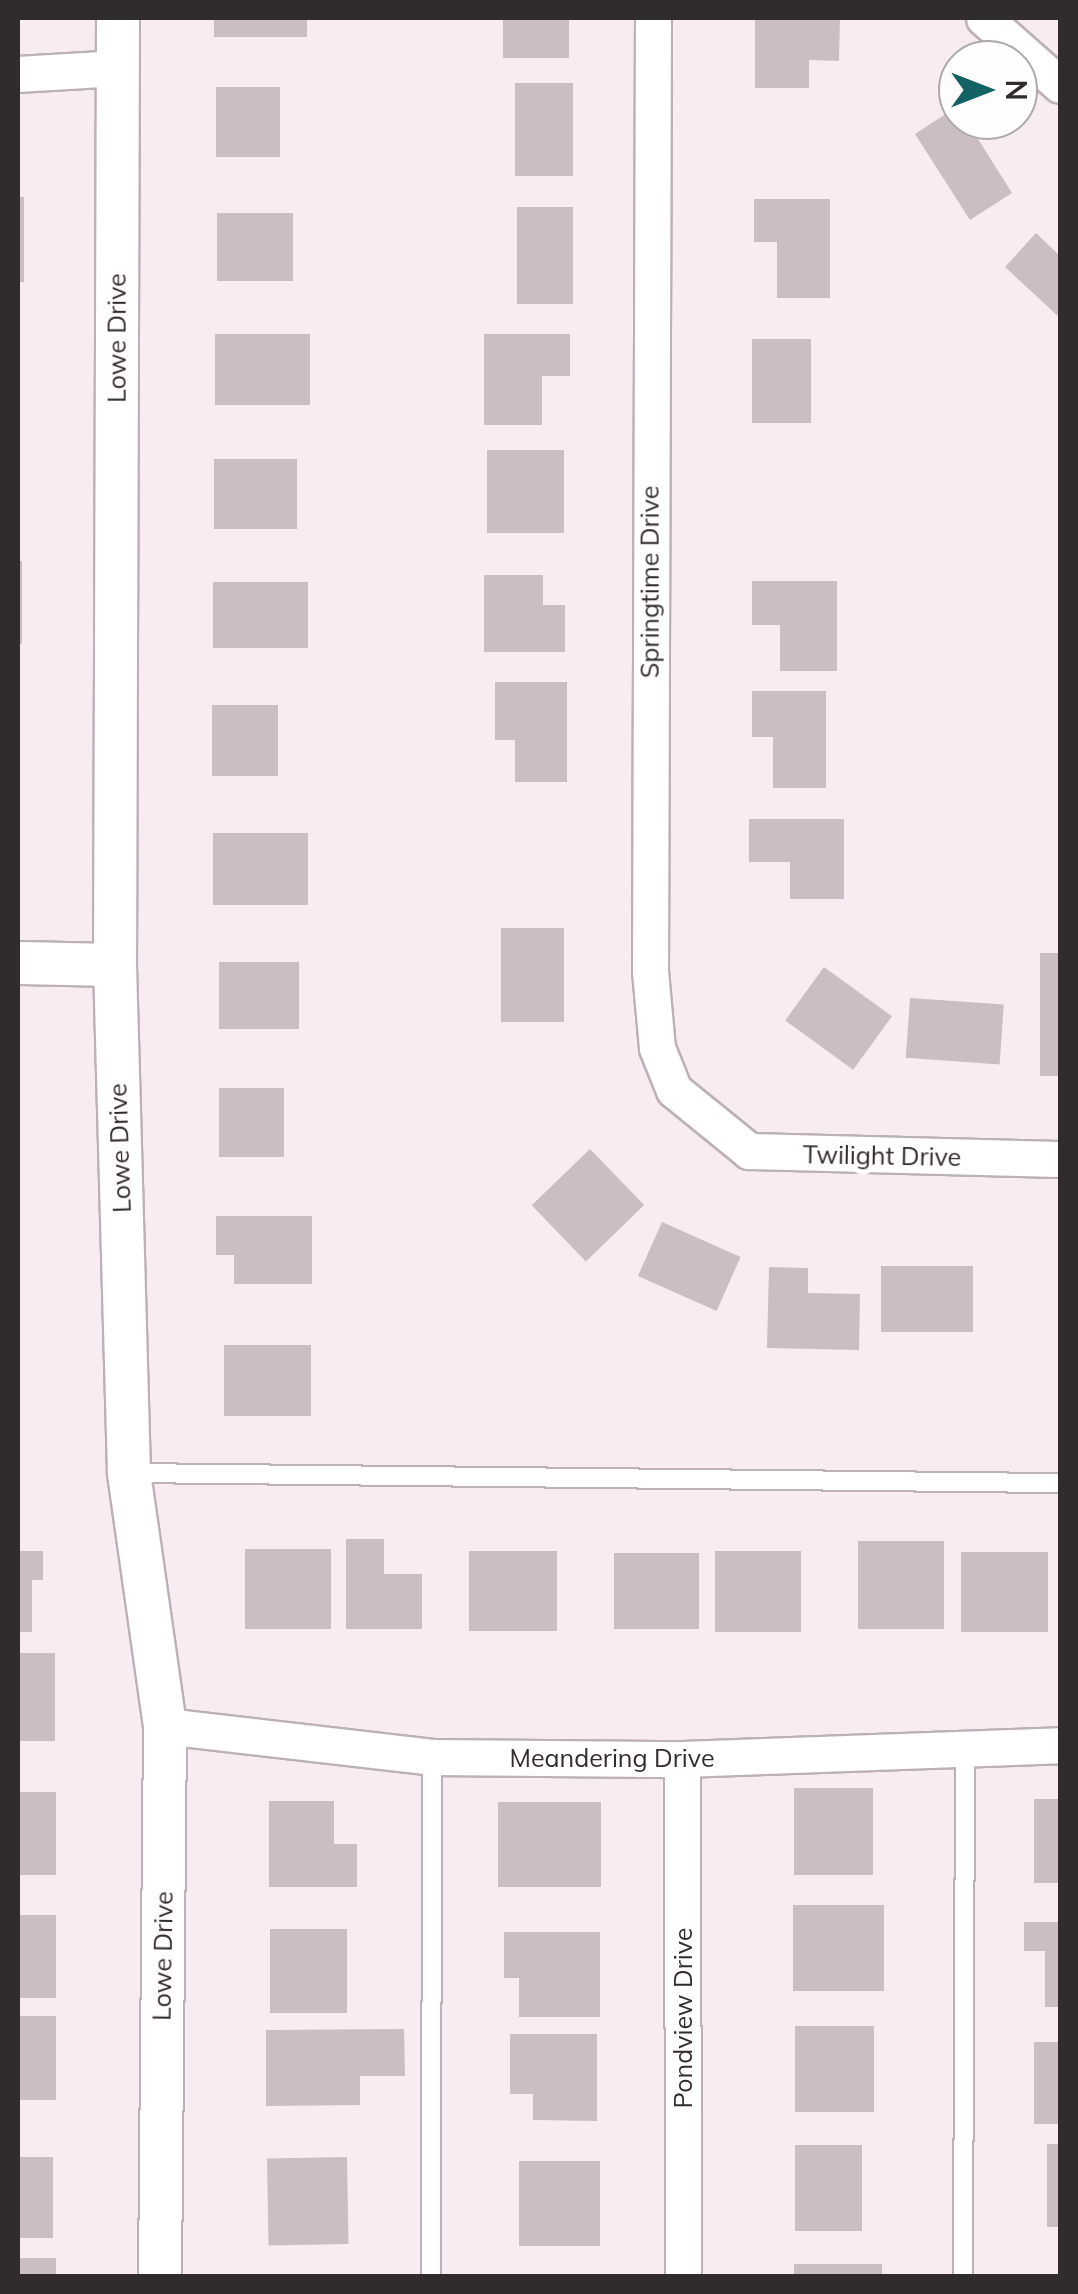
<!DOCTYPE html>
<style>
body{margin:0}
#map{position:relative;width:1078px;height:2294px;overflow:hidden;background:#f8ecf2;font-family:Mulish,sans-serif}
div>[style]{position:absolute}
.building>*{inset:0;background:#cabec4;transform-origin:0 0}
.roads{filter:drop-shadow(2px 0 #bcb1b7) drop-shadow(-2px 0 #bcb1b7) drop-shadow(0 2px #bcb1b7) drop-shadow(0 -2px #bcb1b7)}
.service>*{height:18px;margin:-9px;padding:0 9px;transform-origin:9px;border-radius:9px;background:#fff}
.minor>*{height:35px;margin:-17.5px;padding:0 17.5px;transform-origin:17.5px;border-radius:17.5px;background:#fff}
.tertiary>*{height:42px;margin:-21px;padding:0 21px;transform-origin:21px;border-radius:21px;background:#fff}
span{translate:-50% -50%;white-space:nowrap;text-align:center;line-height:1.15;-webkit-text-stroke:10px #fffdfe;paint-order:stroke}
.street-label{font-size:25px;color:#302b2d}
.frame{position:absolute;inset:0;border:20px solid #302b2d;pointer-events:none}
.north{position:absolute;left:938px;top:40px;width:100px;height:100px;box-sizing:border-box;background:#fffdfe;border:2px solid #aca9aa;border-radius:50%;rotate:90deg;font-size:28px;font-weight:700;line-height:40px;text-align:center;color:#302b2d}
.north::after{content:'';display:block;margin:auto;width:35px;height:45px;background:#136364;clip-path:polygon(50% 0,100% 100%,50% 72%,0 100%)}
</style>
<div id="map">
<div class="building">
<div style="left:214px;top:18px;width:93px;height:19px"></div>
<div style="left:503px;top:18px;width:66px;height:40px"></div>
<div style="clip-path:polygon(755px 18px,840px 18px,839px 61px,809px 60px,809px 88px,755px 88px)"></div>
<div style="left:515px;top:83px;width:58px;height:93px"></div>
<div style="left:216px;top:87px;width:64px;height:70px"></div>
<div style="clip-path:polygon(958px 106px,958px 120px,966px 120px,1012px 193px,970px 220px,915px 134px)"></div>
<div style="left:18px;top:197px;width:6px;height:85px"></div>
<div style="clip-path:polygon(754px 199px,830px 199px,830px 298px,777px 298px,777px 242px,754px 242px)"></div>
<div style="left:517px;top:207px;width:56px;height:97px"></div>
<div style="left:217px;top:213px;width:76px;height:68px"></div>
<div style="clip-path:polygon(1036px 233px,1060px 256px,1060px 318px,1005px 267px)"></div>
<div style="left:310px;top:334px;width:71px;height:95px;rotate:90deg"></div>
<div style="clip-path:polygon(484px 334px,570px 334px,570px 376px,542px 376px,542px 425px,484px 425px)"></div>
<div style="left:752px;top:339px;width:59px;height:84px"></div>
<div style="left:487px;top:450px;width:77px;height:83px"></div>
<div style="left:214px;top:459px;width:83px;height:70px"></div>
<div style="left:18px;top:561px;width:4px;height:83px"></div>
<div style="clip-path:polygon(484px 575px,543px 575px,543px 605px,565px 605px,565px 652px,484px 652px)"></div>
<div style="clip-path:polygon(752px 581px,837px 581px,837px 671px,780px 671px,780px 625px,752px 625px)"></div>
<div style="left:213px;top:582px;width:95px;height:66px"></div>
<div style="clip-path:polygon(495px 682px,567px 682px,567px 782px,515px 782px,515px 740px,495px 740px)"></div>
<div style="clip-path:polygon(752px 691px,826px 691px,826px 788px,773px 788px,773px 737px,752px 737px)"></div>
<div style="left:212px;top:705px;width:66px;height:71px"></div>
<div style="clip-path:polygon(749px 819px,844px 819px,844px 899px,790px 899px,790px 862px,749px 862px)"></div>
<div style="left:213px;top:833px;width:95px;height:72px"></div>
<div style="left:501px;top:928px;width:63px;height:94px"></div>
<div style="left:1040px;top:953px;width:20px;height:123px"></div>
<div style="left:219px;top:962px;width:80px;height:67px"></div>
<div style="left:824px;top:967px;width:84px;height:66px;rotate:36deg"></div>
<div style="left:910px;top:998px;width:94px;height:60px;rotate:4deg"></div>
<div style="left:219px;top:1088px;width:65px;height:69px"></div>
<div style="left:590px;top:1149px;width:78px;height:81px;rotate:46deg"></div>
<div style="clip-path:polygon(216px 1216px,312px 1216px,312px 1284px,234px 1284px,234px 1255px,216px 1255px)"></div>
<div style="left:662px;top:1222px;width:86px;height:59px;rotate:24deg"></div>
<div style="left:881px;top:1266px;width:92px;height:66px"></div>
<div style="clip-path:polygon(769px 1267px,808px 1268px,808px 1293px,860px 1294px,859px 1350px,767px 1348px)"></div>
<div style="left:224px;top:1345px;width:87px;height:71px"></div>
<div style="clip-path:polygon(346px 1539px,384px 1539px,384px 1574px,422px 1574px,422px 1629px,346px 1629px)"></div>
<div style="left:858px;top:1541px;width:86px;height:88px"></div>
<div style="left:245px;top:1549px;width:86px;height:80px"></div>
<div style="clip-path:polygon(18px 1551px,43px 1551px,43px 1580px,32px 1580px,32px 1632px,18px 1632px)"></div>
<div style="left:469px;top:1551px;width:88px;height:80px"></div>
<div style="left:715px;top:1551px;width:86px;height:81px"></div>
<div style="left:961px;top:1552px;width:87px;height:80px"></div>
<div style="left:614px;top:1553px;width:85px;height:76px"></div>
<div style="left:18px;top:1653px;width:37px;height:88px"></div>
<div style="left:794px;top:1788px;width:79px;height:87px"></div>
<div style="left:18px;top:1792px;width:38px;height:83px"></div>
<div style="left:1034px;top:1799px;width:26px;height:84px"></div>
<div style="clip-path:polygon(269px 1801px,334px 1801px,334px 1844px,357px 1844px,357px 1887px,269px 1887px)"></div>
<div style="left:498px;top:1802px;width:103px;height:85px"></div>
<div style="left:793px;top:1905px;width:91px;height:86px"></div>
<div style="left:18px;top:1915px;width:38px;height:83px"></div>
<div style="clip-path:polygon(1024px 1922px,1060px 1922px,1060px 2007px,1045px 2007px,1045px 1951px,1024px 1951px)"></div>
<div style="left:270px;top:1929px;width:77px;height:84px"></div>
<div style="clip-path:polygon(504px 1932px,600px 1932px,600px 2017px,519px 2017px,519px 1978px,504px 1978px)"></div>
<div style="left:18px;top:2016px;width:38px;height:84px"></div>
<div style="left:795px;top:2026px;width:79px;height:86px"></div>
<div style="clip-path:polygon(404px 2029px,405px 2076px,360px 2076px,360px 2105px,266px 2106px,266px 2030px)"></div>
<div style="clip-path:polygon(510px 2034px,597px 2034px,597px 2121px,533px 2120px,533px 2094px,510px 2094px)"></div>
<div style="left:1034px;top:2042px;width:26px;height:82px"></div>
<div style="left:1047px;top:2144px;width:13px;height:83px"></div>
<div style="left:795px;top:2145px;width:67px;height:86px"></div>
<div style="left:18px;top:2157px;width:35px;height:81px"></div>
<div style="left:347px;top:2157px;width:87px;height:80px;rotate:89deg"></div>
<div style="left:519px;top:2161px;width:81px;height:85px"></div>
<div style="left:18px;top:2258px;width:38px;height:18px"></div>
<div style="left:794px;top:2264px;width:88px;height:12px"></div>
</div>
<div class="roads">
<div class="service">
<div style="left:129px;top:1473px;width:931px;rotate:0.62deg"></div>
<div style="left:431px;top:2276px;width:519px;rotate:-89.89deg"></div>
<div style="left:963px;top:2276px;width:528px;rotate:-89.78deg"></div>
</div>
<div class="minor">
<div style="left:653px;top:18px;width:953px;rotate:90.18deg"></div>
<div style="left:650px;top:971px;width:77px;rotate:84.8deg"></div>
<div style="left:657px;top:1048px;width:45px;rotate:68deg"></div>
<div style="left:674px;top:1090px;width:97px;rotate:39.1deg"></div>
<div style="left:749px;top:1151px;width:311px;rotate:1.5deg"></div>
<div style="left:984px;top:18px;width:101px;rotate:41.4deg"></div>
<div style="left:18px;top:74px;width:100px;rotate:-3.4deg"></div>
<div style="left:165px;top:1726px;width:269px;rotate:6.6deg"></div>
<div style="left:432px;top:1757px;width:250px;rotate:0.5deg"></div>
<div style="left:682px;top:1759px;width:378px;rotate:-2.1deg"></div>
<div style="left:682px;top:1759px;width:517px;rotate:89.89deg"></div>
</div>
<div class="tertiary">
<div style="left:118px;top:18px;width:947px;rotate:90.18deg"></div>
<div style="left:115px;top:965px;width:508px;rotate:88.42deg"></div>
<div style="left:129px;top:1473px;width:256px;rotate:81.9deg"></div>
<div style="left:165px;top:1726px;width:550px;rotate:90.52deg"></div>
<div style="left:18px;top:963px;width:97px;rotate:1.2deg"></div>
</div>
</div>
<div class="street-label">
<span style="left:117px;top:338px;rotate:-90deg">Lowe Drive</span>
<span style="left:650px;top:582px;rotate:-90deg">Springtime Drive</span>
<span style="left:120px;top:1148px;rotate:-92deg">Lowe Drive</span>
<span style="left:882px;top:1156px;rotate:1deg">Twilight Drive</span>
<span style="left:612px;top:1758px">Meandering Drive</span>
<span style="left:163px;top:1956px;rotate:-89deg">Lowe Drive</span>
<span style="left:683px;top:2018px;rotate:-90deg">Pondview Drive</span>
</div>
<div class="frame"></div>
<div class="north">N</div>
</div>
